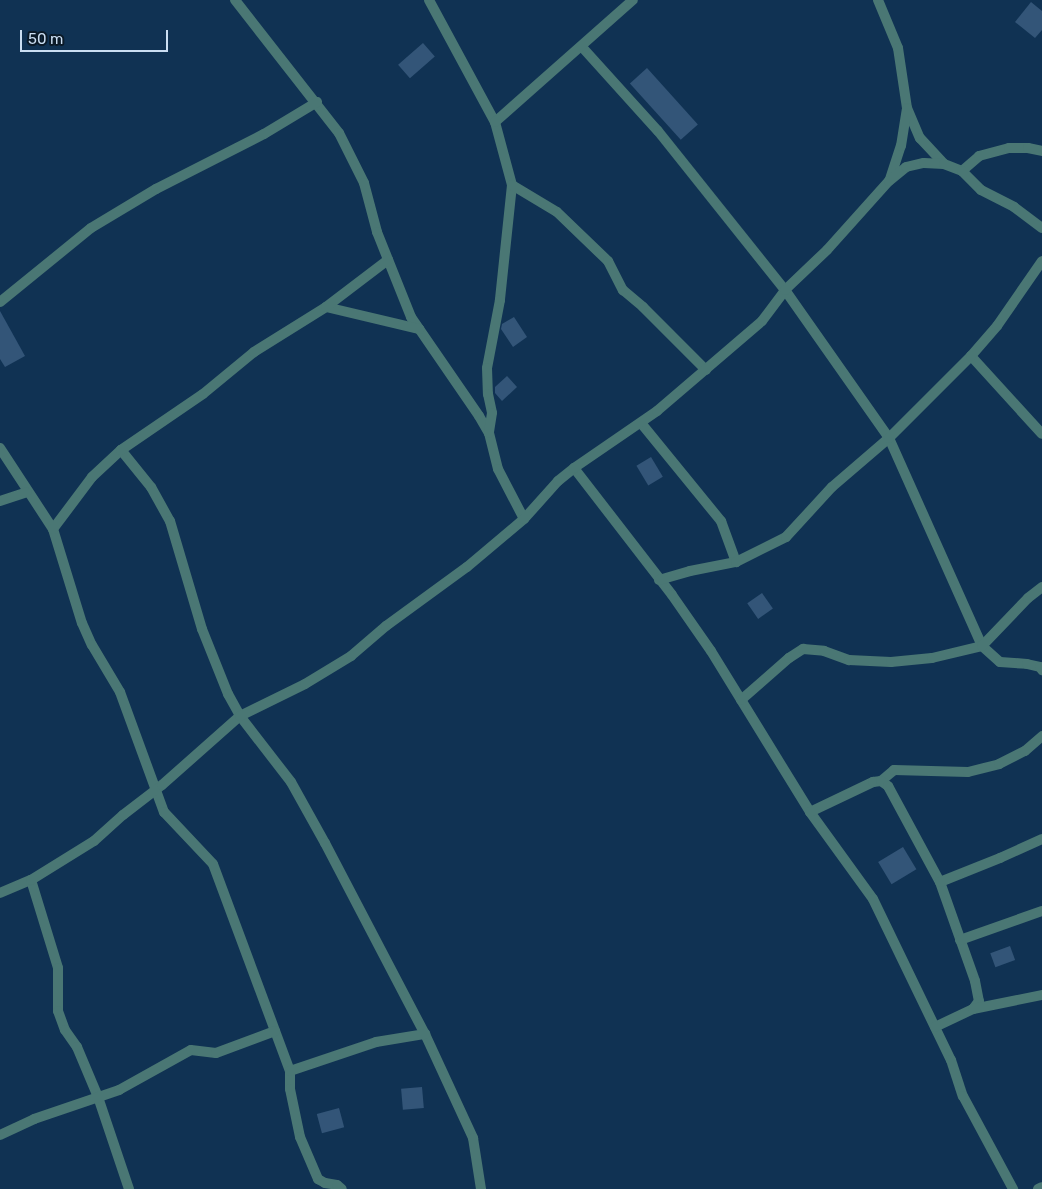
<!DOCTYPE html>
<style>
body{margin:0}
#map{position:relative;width:1042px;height:1189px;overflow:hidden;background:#103253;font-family:Rubik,sans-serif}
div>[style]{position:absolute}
.building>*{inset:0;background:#335578;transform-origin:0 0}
.street>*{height:10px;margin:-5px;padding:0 5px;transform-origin:5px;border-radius:5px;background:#4a7774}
span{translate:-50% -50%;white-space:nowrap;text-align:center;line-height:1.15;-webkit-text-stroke:4px #0b1a28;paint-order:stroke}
.scale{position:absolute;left:20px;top:30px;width:148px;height:22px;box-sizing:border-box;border:2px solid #cbdef2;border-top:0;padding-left:6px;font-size:15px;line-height:18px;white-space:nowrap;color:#cbdef2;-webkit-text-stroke:4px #0b1a28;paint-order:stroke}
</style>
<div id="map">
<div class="building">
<div style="clip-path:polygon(1031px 2px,1042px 11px,1042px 30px,1035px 38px,1015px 22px)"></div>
<div style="left:423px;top:43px;width:18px;height:33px;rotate:49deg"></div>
<div style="left:647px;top:68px;width:76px;height:23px;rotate:48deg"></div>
<div style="clip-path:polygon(0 311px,25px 356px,5px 367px,0 359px)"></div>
<div style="clip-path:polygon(514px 317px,527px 337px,513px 347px,501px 329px,502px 324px)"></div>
<div style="clip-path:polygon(507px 376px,517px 387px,502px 401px,495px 393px,495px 387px)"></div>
<div style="left:651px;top:457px;width:23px;height:17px;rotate:59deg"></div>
<div style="left:762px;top:593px;width:19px;height:18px;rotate:55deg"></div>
<div style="left:903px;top:847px;width:26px;height:29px;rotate:59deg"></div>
<div style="left:1010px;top:946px;width:15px;height:21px;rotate:70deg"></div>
<div style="left:422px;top:1087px;width:21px;height:21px;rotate:85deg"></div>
<div style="left:339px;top:1108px;width:20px;height:23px;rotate:75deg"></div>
</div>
<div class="street">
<div style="left:235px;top:0;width:169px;rotate:52deg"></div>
<div style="left:339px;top:133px;width:56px;rotate:63.4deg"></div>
<div style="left:364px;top:183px;width:51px;rotate:75.1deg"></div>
<div style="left:377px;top:232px;width:92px;rotate:68.2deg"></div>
<div style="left:411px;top:317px;width:120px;rotate:55.5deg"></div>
<div style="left:479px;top:416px;width:20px;rotate:60deg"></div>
<div style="left:489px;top:433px;width:37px;rotate:76deg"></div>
<div style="left:498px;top:469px;width:56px;rotate:62.5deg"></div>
<div style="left:429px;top:0;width:139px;rotate:61.6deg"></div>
<div style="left:495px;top:122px;width:65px;rotate:74.9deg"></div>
<div style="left:512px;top:185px;width:116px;rotate:96deg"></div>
<div style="left:500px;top:300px;width:69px;rotate:100.8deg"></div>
<div style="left:487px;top:368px;width:26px;rotate:88deg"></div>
<div style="left:488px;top:394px;width:19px;rotate:78deg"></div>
<div style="left:492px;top:413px;width:20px;rotate:99deg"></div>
<div style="left:878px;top:0;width:52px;rotate:67.4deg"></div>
<div style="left:898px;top:48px;width:61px;rotate:81.5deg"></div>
<div style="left:907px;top:108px;width:33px;rotate:67deg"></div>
<div style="left:920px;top:138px;width:35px;rotate:47deg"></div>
<div style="left:582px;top:47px;width:113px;rotate:47.9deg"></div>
<div style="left:658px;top:131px;width:203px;rotate:51.4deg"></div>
<div style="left:785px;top:290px;width:181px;rotate:54.9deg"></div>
<div style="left:889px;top:438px;width:228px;rotate:65.9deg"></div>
<div style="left:982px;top:646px;width:24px;rotate:42deg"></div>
<div style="left:1000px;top:662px;width:27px;rotate:4deg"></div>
<div style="left:1027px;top:664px;width:13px;rotate:13deg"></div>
<div style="left:1040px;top:667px;width:4px;rotate:56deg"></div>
<div style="left:495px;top:122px;width:184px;rotate:-41.5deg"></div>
<div style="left:962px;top:171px;width:23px;rotate:-41deg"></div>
<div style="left:979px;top:156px;width:31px;rotate:-15deg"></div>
<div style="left:1009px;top:148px;width:19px"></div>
<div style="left:1028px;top:148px;width:14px;rotate:12deg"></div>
<div style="left:890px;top:179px;width:35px;rotate:-72deg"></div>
<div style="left:901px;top:146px;width:37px;rotate:-81deg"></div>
<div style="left:512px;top:185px;width:52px;rotate:31deg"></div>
<div style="left:557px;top:212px;width:71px;rotate:43.9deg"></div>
<div style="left:608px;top:261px;width:33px;rotate:63deg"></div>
<div style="left:623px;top:290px;width:26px;rotate:40deg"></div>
<div style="left:643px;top:307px;width:89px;rotate:45deg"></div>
<div style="left:0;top:302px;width:117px;rotate:-39.1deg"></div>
<div style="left:91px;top:228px;width:76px;rotate:-31deg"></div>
<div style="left:156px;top:189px;width:121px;rotate:-27deg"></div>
<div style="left:264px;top:134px;width:62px;rotate:-31.1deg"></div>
<div style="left:326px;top:307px;width:96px;rotate:13.3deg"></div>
<div style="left:971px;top:356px;width:105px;rotate:47.7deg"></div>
<div style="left:641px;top:423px;width:127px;rotate:50.8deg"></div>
<div style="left:721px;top:521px;width:44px;rotate:69.9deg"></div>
<div style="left:0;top:448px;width:97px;rotate:56.8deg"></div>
<div style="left:53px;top:529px;width:98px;rotate:72.9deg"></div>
<div style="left:82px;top:623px;width:24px;rotate:66deg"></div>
<div style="left:92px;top:645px;width:55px;rotate:59.2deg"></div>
<div style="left:120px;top:692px;width:128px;rotate:69.9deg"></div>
<div style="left:164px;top:812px;width:71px;rotate:46.7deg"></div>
<div style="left:213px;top:864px;width:221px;rotate:69.6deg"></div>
<div style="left:290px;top:1071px;width:18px;rotate:90deg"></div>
<div style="left:290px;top:1089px;width:49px;rotate:78.2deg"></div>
<div style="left:300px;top:1137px;width:46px;rotate:66.8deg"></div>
<div style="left:318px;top:1179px;width:8px;rotate:30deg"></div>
<div style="left:325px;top:1183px;width:12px;rotate:9deg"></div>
<div style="left:337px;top:1185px;width:6px;rotate:39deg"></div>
<div style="left:121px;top:450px;width:48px;rotate:51deg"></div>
<div style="left:151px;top:487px;width:39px;rotate:61deg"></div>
<div style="left:170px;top:521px;width:113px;rotate:73.5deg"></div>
<div style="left:202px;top:629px;width:70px;rotate:68.2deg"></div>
<div style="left:228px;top:694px;width:25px;rotate:61deg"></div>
<div style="left:240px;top:716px;width:83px;rotate:52.3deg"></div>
<div style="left:291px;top:782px;width:70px;rotate:60.9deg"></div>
<div style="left:325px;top:843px;width:216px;rotate:62.4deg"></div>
<div style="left:425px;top:1034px;width:115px;rotate:65.2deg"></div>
<div style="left:473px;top:1138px;width:52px;rotate:81.1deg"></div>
<div style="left:574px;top:468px;width:160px;rotate:52.3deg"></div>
<div style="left:672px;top:595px;width:68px;rotate:55.1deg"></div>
<div style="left:711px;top:651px;width:189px;rotate:58.4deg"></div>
<div style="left:810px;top:812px;width:107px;rotate:54.1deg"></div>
<div style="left:873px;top:899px;width:179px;rotate:64.2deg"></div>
<div style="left:951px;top:1060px;width:38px;rotate:72deg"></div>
<div style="left:963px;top:1096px;width:106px;rotate:61.7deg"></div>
<div style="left:0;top:501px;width:28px;rotate:-18deg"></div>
<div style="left:53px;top:529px;width:65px;rotate:-53.1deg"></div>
<div style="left:92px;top:477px;width:40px;rotate:-43deg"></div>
<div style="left:121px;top:450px;width:99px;rotate:-34.3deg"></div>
<div style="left:203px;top:394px;width:66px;rotate:-39.5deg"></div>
<div style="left:254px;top:352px;width:85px;rotate:-32deg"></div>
<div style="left:326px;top:307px;width:78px;rotate:-37.2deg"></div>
<div style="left:659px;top:580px;width:32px;rotate:-16deg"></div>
<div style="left:690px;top:571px;width:47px;rotate:-11.1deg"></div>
<div style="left:736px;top:562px;width:56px;rotate:-26.6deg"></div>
<div style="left:786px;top:537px;width:68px;rotate:-47.4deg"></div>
<div style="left:832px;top:487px;width:75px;rotate:-40.7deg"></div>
<div style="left:889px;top:438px;width:116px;rotate:-45deg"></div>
<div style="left:971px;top:356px;width:40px;rotate:-49deg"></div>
<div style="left:997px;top:326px;width:79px;rotate:-55.3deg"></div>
<div style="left:741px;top:700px;width:64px;rotate:-41.2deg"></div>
<div style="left:789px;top:658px;width:17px;rotate:-33deg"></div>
<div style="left:803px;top:649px;width:21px;rotate:5deg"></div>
<div style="left:824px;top:651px;width:27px;rotate:20deg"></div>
<div style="left:849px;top:660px;width:42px;rotate:2.7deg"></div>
<div style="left:891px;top:662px;width:41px;rotate:-5.6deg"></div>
<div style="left:932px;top:658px;width:51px;rotate:-13.5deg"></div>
<div style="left:982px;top:646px;width:66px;rotate:-46.2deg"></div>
<div style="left:1028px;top:598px;width:18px;rotate:-38deg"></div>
<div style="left:881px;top:781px;width:17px;rotate:-40deg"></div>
<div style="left:894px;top:770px;width:74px;rotate:1.5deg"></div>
<div style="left:968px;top:772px;width:32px;rotate:-14deg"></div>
<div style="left:999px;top:764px;width:29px;rotate:-27deg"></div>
<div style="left:1025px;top:751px;width:23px;rotate:-41deg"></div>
<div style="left:810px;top:812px;width:70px;rotate:-25.5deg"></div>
<div style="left:873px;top:782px;width:8px;rotate:-7deg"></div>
<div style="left:881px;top:781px;width:9px;rotate:36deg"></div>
<div style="left:888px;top:786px;width:109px;rotate:61.6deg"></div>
<div style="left:940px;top:882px;width:105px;rotate:70.5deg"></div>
<div style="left:975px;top:981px;width:20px;rotate:79deg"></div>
<div style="left:979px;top:1001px;width:10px;rotate:127deg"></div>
<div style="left:973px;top:1009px;width:42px;rotate:154.7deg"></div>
<div style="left:31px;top:880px;width:92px;rotate:72.9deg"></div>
<div style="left:58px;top:968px;width:43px;rotate:90deg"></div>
<div style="left:58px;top:1011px;width:20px;rotate:70deg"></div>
<div style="left:65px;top:1030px;width:21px;rotate:55deg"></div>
<div style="left:77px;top:1047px;width:54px;rotate:67.2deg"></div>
<div style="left:98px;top:1097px;width:97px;rotate:71.4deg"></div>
<div style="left:940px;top:882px;width:65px;rotate:-21.8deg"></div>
<div style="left:1000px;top:858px;width:46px;rotate:-24.3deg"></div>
<div style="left:0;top:893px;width:34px;rotate:-23deg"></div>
<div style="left:31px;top:880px;width:74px;rotate:-31.8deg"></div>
<div style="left:94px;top:841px;width:39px;rotate:-42deg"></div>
<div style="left:123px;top:815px;width:49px;rotate:-37.6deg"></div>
<div style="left:162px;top:785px;width:104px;rotate:-41.5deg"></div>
<div style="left:240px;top:716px;width:72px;rotate:-26.2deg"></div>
<div style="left:305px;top:684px;width:54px;rotate:-31.3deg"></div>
<div style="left:351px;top:656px;width:46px;rotate:-40.6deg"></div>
<div style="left:386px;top:626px;width:100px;rotate:-36.1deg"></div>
<div style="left:467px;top:567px;width:75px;rotate:-40.1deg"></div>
<div style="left:524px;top:519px;width:51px;rotate:-48.2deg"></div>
<div style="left:558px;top:481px;width:21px;rotate:-39deg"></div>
<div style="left:574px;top:468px;width:101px;rotate:-34.5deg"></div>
<div style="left:657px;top:411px;width:138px;rotate:-40.6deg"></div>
<div style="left:762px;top:321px;width:39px;rotate:-53deg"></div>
<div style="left:785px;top:290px;width:58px;rotate:-43.6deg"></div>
<div style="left:827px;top:250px;width:93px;rotate:-48.1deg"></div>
<div style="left:889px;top:181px;width:22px;rotate:-39deg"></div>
<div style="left:906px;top:167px;width:18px;rotate:-13deg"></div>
<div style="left:924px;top:163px;width:20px;rotate:3deg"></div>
<div style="left:944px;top:164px;width:19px;rotate:21deg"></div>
<div style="left:962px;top:171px;width:27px;rotate:45deg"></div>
<div style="left:981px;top:190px;width:37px;rotate:27deg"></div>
<div style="left:1014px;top:207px;width:35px;rotate:37deg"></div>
<div style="left:960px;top:940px;width:87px;rotate:-19.5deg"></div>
<div style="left:973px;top:1009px;width:70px;rotate:-11.5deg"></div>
<div style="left:290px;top:1071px;width:91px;rotate:-18.6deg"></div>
<div style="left:376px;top:1042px;width:50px;rotate:-9.3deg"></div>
<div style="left:0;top:1135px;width:38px;rotate:-25deg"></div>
<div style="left:34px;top:1119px;width:90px;rotate:-18.8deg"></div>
<div style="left:119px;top:1090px;width:82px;rotate:-29.1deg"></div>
<div style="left:191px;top:1050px;width:25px;rotate:7deg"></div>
<div style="left:216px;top:1053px;width:63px;rotate:-20.4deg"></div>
<div style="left:1038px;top:1189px;width:4px;rotate:-27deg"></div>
</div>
<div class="scale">50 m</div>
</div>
